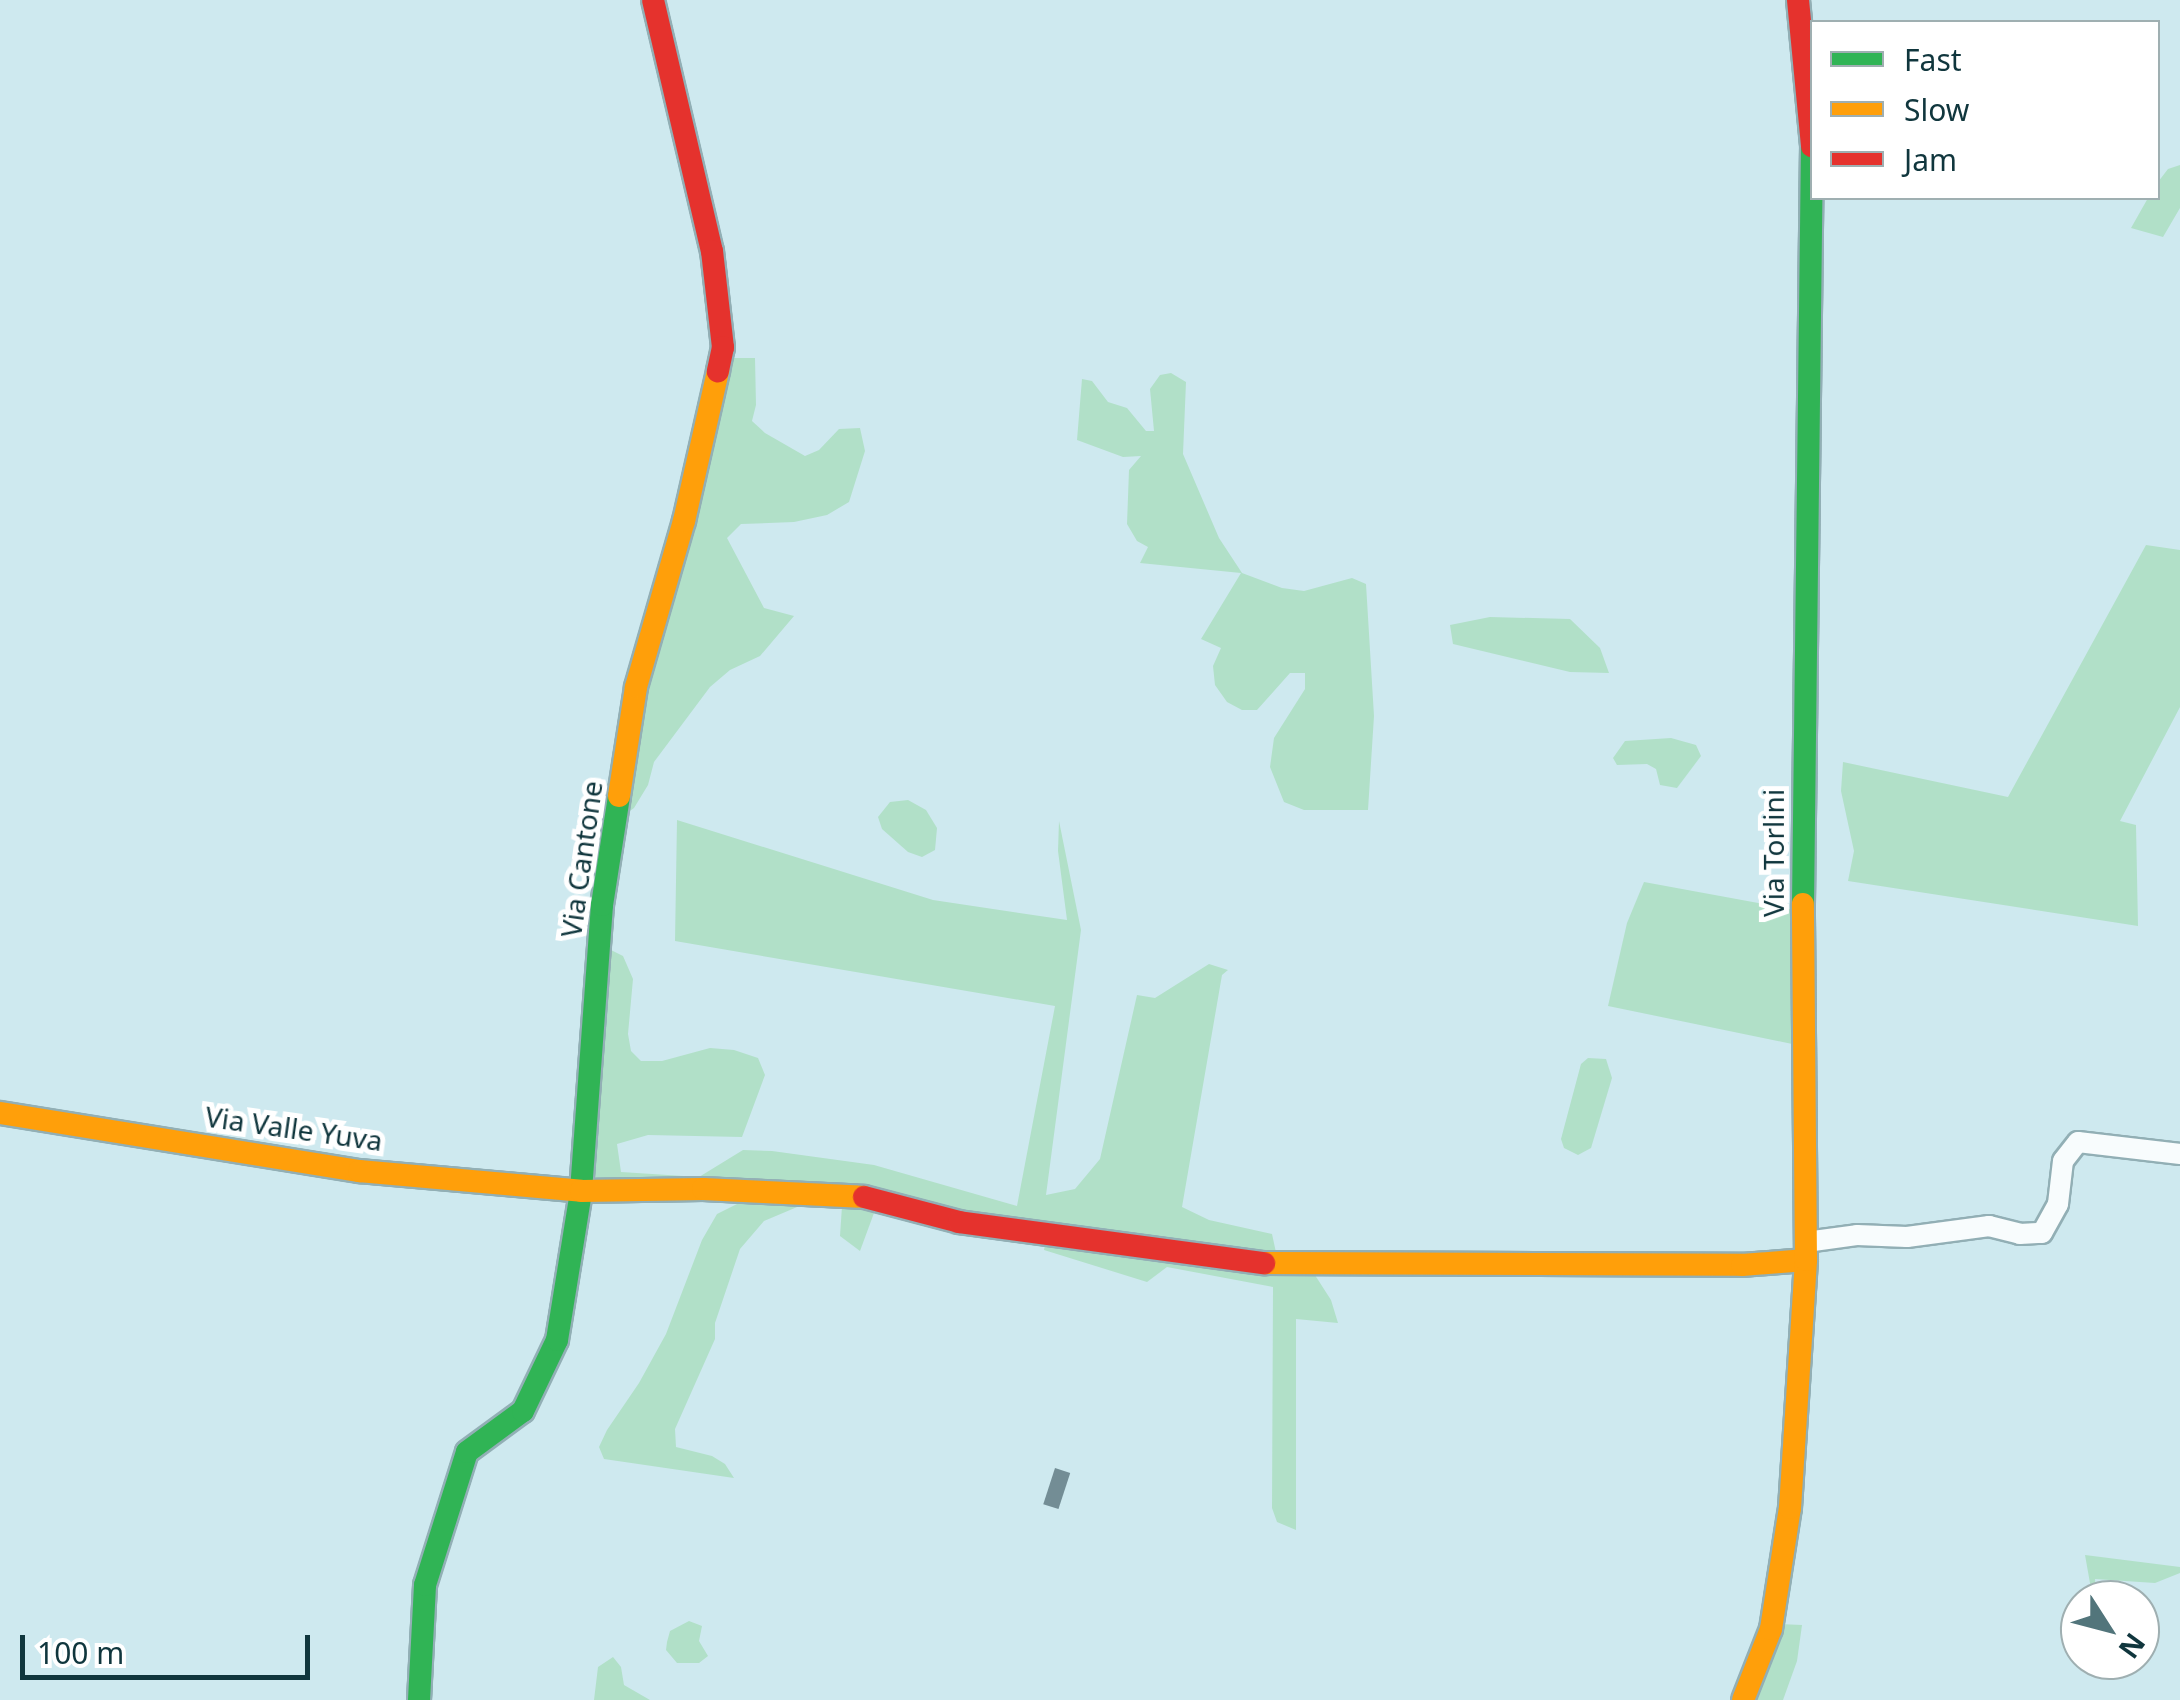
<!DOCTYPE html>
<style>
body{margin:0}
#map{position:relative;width:2180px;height:1700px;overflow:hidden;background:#cee9ef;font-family:"Noto Sans",sans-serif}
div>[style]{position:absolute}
.green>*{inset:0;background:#b1e0c8}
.building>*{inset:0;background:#738d95;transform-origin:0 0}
.roads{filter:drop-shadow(2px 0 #92afb5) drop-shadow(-2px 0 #92afb5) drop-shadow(0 2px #92afb5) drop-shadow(0 -2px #92afb5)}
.street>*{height:20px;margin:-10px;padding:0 10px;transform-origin:10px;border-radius:10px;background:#f8fcfd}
.fast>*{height:22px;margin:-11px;padding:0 11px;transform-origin:11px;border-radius:11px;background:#30b455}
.slow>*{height:22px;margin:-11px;padding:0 11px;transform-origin:11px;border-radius:11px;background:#ff9f0a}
.jam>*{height:22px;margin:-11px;padding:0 11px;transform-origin:11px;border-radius:11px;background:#e5322d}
span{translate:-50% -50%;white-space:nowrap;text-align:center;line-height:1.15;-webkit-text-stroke:10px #fff;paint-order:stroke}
.street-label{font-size:28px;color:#10363d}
.legend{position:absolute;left:1810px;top:20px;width:350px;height:180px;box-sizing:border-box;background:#fff;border:2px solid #9fafb1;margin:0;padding:12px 18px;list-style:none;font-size:30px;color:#10363d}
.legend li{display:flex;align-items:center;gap:20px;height:50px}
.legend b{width:50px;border:2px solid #9fafb1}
.north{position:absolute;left:2060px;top:1580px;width:100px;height:100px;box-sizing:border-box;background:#fff;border:2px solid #9fafb1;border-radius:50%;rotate:126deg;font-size:28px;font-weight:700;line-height:40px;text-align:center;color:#10363d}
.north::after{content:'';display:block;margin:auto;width:35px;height:45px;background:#52757b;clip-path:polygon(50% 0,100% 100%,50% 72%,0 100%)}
.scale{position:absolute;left:20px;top:1635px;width:290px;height:45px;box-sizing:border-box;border:5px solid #10363d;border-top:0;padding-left:12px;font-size:30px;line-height:35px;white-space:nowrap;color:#10363d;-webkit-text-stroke:8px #fff;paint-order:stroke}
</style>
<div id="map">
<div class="green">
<div style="clip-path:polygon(2180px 165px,2180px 208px,2163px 237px,2131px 228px,2148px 198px,2158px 198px,2158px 182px,2168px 169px)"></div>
<div style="clip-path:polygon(723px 358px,755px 358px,756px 405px,752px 421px,765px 433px,805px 456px,819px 450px,839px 429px,860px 428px,865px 451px,849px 502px,827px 515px,794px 522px,741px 524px,727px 538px,764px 608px,794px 616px,760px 656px,730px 670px,710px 687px,654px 762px,648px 785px,634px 808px,623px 816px,645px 683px)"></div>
<div style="clip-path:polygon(1171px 373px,1186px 382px,1183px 454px,1219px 538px,1242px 573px,1282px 588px,1304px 591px,1352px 578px,1366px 584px,1374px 716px,1368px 810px,1304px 810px,1284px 802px,1270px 767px,1274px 738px,1305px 689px,1305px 673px,1290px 673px,1257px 710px,1242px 710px,1227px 702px,1215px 685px,1213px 666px,1221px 648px,1201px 639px,1241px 573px,1140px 563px,1148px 547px,1137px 541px,1127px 524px,1129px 470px,1141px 456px,1123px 457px,1077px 440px,1082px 379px,1092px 381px,1108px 402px,1127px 408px,1146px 431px,1154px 431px,1150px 389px,1160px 375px)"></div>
<div style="clip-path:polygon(2146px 545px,2180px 550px,2180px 707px,2120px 821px,2136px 825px,2138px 926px,1848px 881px,1854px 851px,1841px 791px,1843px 762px,2008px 797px)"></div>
<div style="clip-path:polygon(1490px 617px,1570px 619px,1600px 648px,1609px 673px,1570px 672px,1453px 644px,1450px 625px)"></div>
<div style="clip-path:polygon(1671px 738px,1696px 745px,1701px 756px,1677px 788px,1660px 785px,1656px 769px,1647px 764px,1617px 765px,1613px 758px,1625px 741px)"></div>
<div style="clip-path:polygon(908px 800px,926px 810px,937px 828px,935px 850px,922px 857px,908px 852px,882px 829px,878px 817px,890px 802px)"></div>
<div style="clip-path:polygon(677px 820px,933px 900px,1067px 920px,1058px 851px,1059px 821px,1081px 930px,1046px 1195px,1075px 1189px,1100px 1159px,1137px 995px,1155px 998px,1209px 964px,1228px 970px,1222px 975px,1182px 1207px,1209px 1220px,1272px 1234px,1277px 1257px,1304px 1258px,1331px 1300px,1338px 1323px,1296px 1319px,1296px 1530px,1277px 1522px,1272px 1508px,1273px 1287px,1167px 1267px,1147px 1282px,1044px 1250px,1048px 1227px,874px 1213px,860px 1251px,840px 1236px,842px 1206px,809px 1202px,764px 1221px,740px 1249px,715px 1323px,715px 1339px,675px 1429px,676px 1447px,712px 1456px,725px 1464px,734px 1478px,604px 1459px,599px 1447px,607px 1430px,639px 1383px,666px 1334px,702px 1240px,717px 1214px,737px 1204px,591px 1183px,603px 946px,623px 956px,633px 979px,628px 1034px,631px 1051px,641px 1061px,662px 1061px,710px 1048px,734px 1050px,758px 1058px,765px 1075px,742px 1137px,648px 1135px,617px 1144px,621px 1172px,699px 1177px,743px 1150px,772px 1151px,874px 1165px,1017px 1206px,1055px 1006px,675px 941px)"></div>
<div style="clip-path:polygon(1644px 882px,1796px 910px,1797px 1045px,1608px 1006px,1627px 923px)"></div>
<div style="clip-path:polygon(1588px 1058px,1606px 1059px,1612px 1078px,1591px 1148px,1578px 1155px,1564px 1148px,1561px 1139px,1581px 1064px)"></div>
<div style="clip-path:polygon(2085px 1555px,2180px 1567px,2180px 1573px,2155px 1583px,2095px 1579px,2097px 1600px,2093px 1600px)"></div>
<div style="clip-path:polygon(689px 1621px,702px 1626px,699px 1641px,708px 1656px,699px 1663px,677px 1663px,666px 1650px,667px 1642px,670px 1631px)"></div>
<div style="clip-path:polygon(1779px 1624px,1802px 1625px,1797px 1661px,1783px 1700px,1754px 1700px)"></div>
<div style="clip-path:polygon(613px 1657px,621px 1667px,624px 1685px,650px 1700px,594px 1700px,598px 1667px)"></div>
</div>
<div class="building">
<div style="left:1055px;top:1468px;width:16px;height:38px;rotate:18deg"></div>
</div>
<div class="roads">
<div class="street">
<div style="left:1806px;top:1242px;width:51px;rotate:-7.8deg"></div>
<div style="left:1857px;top:1235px;width:50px;rotate:2.3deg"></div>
<div style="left:1907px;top:1237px;width:83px;rotate:-7.6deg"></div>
<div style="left:1989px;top:1226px;width:32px;rotate:14deg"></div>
<div style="left:2020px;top:1234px;width:22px;rotate:-3deg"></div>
<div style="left:2042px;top:1233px;width:33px;rotate:-61deg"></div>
<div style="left:2058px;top:1204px;width:43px;rotate:-83.4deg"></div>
<div style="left:2063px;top:1161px;width:24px;rotate:-52deg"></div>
<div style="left:2078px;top:1142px;width:103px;rotate:6.7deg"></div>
</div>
<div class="fast">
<div style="left:1803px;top:904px;width:758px;rotate:-89.32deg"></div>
<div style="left:419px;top:1700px;width:115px;rotate:-87deg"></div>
<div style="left:425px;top:1585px;width:139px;rotate:-72.5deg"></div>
<div style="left:467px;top:1452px;width:69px;rotate:-36.2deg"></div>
<div style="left:523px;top:1411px;width:79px;rotate:-64.4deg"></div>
<div style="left:557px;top:1340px;width:151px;rotate:-80.8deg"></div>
<div style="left:581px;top:1191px;width:287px;rotate:-85.8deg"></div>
<div style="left:602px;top:905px;width:110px;rotate:-81.1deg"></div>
</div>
<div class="slow">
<div style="left:619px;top:796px;width:110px;rotate:-81.1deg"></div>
<div style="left:636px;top:687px;width:173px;rotate:-73.9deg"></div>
<div style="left:684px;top:521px;width:154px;rotate:-77.2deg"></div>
<div style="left:0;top:1113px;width:364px;rotate:9.2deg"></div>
<div style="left:359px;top:1171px;width:223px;rotate:5.1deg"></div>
<div style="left:581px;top:1191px;width:122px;rotate:-0.9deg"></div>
<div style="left:703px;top:1189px;width:161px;rotate:2.8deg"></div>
<div style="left:1264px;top:1263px;width:478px;rotate:0.2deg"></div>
<div style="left:1742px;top:1265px;width:64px;rotate:-4.5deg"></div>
<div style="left:1743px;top:1700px;width:76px;rotate:-68.5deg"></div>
<div style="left:1771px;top:1629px;width:122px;rotate:-81.1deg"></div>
<div style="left:1790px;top:1508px;width:249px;rotate:-86.3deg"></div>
<div style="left:1806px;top:1260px;width:356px;rotate:-90.5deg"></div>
</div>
<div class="jam">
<div style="left:653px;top:0;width:258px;rotate:76.8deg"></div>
<div style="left:712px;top:251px;width:97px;rotate:83.5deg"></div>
<div style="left:723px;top:347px;width:25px;rotate:102deg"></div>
<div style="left:1798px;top:0;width:147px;rotate:84.5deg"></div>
<div style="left:864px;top:1197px;width:98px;rotate:14.7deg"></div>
<div style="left:959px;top:1222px;width:308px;rotate:7.7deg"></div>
</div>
</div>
<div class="street-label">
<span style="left:1773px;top:853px;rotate:-90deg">Via Torlini</span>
<span style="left:581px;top:859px;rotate:-82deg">Via Cantone</span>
<span style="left:294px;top:1128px;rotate:8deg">Via Valle Yuva</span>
</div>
<ul class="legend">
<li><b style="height:12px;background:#30b455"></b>Fast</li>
<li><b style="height:12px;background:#ff9f0a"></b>Slow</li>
<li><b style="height:12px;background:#e5322d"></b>Jam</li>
</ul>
<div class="north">N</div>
<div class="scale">100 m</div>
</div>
